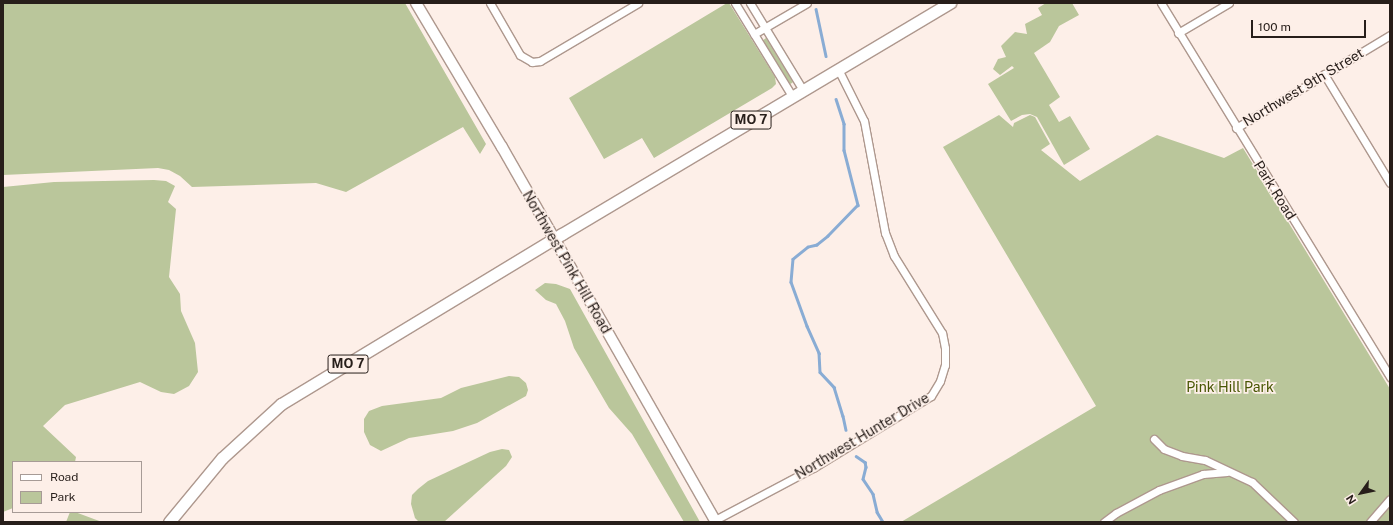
<!DOCTYPE html>
<style>
body{margin:0}
#map{position:relative;width:1393px;height:525px;overflow:hidden;background:#fdefe8;font-family:"Public Sans",sans-serif}
div>[style]{position:absolute}
.green>*{inset:0;background:#bac69b}
.stream>*{height:2.5px;margin:-1.25px;padding:0 1.25px;transform-origin:1.25px;border-radius:1.25px;background:#89acd4}
.roads{filter:drop-shadow(1px 0 #ae988e) drop-shadow(-1px 0 #ae988e) drop-shadow(0 1px #ae988e) drop-shadow(0 -1px #ae988e)}
.street>*{height:7px;margin:-3.5px;padding:0 3.5px;transform-origin:3.5px;border-radius:3.5px;background:#fff}
.secondary>*{height:10px;margin:-5px;padding:0 5px;transform-origin:5px;border-radius:5px;background:#fff}
.primary>*{height:11px;margin:-5.5px;padding:0 5.5px;transform-origin:5.5px;border-radius:5.5px;background:#fff}
span{translate:-50% -50%;white-space:nowrap;text-align:center;line-height:1.15;-webkit-text-stroke:3.5px #fdefe8;paint-order:stroke}
.shield-label span{padding:1px 3px;background:#fdefe8;border:1px solid;border-radius:3px;-webkit-text-stroke-width:0}
.shield-label{font-size:13px;color:#271e1a;font-weight:700}
.street-label{font-size:14px;color:#271e1a}
.park-label{font-size:14px;color:#485603}
.frame{position:absolute;inset:0;border:4px solid #271e1a;pointer-events:none}
.legend{position:absolute;left:12px;top:461px;width:130px;height:52px;box-sizing:border-box;background:#fdefe8;border:1px solid #a79b96;margin:0;padding:5px 7px;list-style:none;font-size:12px;color:#271e1a}
.legend li{display:flex;align-items:center;gap:8px;height:20px}
.legend b{width:20px;border:1px solid #a79b96}
.north{position:absolute;left:1341px;top:473px;width:40px;height:40px;-webkit-text-stroke:3px #fdefe8;paint-order:stroke;rotate:237deg;font-size:11px;font-weight:700;line-height:16px;text-align:center;color:#271e1a}
.north::after{content:'';display:block;margin:auto;width:14px;height:18px;background:#271e1a;clip-path:polygon(50% 0,100% 100%,50% 72%,0 100%)}
.scale{position:absolute;left:1251px;top:20px;width:115px;height:18px;box-sizing:border-box;border:2px solid #271e1a;border-top:0;padding-left:5px;font-size:12px;line-height:14px;white-space:nowrap;color:#271e1a;-webkit-text-stroke:3px #fdefe8;paint-order:stroke}
</style>
<div id="map">
<div class="green">
<div style="clip-path:polygon(3px 3px,405px 3px,486px 144px,480px 154px,463px 127px,346px 192px,316px 183px,192px 187px,180px 176px,169px 170px,158px 168px,3px 175px)"></div>
<div style="clip-path:polygon(727px 3px,729px 3px,775px 77px,776px 84px,772px 88px,654px 158px,642px 138px,604px 159px,569px 98px)"></div>
<div style="clip-path:polygon(1046px 3px,1072px 3px,1079px 15px,1059px 26px,1050px 42px,1034px 53px,1060px 97px,1049px 105px,1059px 122px,1070px 116px,1090px 149px,1064px 165px,1037px 117px,1030px 114px,1022px 115px,1011px 121px,988px 84px,1014px 68px,1012px 66px,1000px 75px,993px 69px,998px 59px,1006px 57px,1001px 46px,1015px 32px,1027px 34px,1025px 24px,1042px 15px,1038px 8px)"></div>
<div style="clip-path:polygon(766px 38px,793px 82px,792px 83px,790px 84px,779px 66px,772px 60px,762px 41px)"></div>
<div style="clip-path:polygon(999px 115px,1013px 127px,1014px 123px,1030px 115px,1035px 117px,1050px 144px,1041px 150px,1080px 181px,1157px 135px,1224px 158px,1243px 148px,1390px 389px,1390px 522px,901px 522px,1096px 406px,943px 147px)"></div>
<div style="clip-path:polygon(154px 180px,166px 181px,175px 186px,168px 202px,176px 209px,169px 277px,180px 294px,181px 311px,195px 343px,198px 372px,189px 386px,174px 394px,161px 392px,140px 382px,65px 405px,43px 426px,76px 457px,75px 462px,13px 462px,13px 508px,3px 512px,3px 187px,54px 182px)"></div>
<div style="clip-path:polygon(545px 283px,556px 284px,570px 289px,700px 522px,684px 522px,632px 434px,609px 408px,574px 348px,565px 321px,556px 304px,546px 300px,535px 290px)"></div>
<div style="clip-path:polygon(509px 376px,519px 377px,526px 383px,528px 390px,526px 396px,477px 423px,453px 431px,409px 438px,381px 451px,370px 445px,364px 432px,364px 419px,369px 411px,382px 406px,441px 398px,461px 388px)"></div>
<div style="clip-path:polygon(502px 449px,509px 450px,512px 457px,506px 466px,444px 522px,419px 522px,415px 518px,411px 504px,412px 495px,418px 489px,428px 481px,490px 452px)"></div>
<div style="clip-path:polygon(70px 512px,75px 512px,102px 522px,66px 522px)"></div>
</div>
<div class="stream">
<div style="left:816px;top:9px;width:48px;rotate:78deg"></div>
<div style="left:836px;top:99px;width:26px;rotate:72deg"></div>
<div style="left:844px;top:124px;width:26px;rotate:90deg"></div>
<div style="left:844px;top:150px;width:57px;rotate:75.7deg"></div>
<div style="left:858px;top:205px;width:43px;rotate:134.1deg"></div>
<div style="left:828px;top:236px;width:14px;rotate:141deg"></div>
<div style="left:817px;top:245px;width:9px;rotate:167deg"></div>
<div style="left:808px;top:247px;width:19px;rotate:141deg"></div>
<div style="left:793px;top:259px;width:23px;rotate:95deg"></div>
<div style="left:791px;top:282px;width:47px;rotate:70deg"></div>
<div style="left:807px;top:326px;width:30px;rotate:66deg"></div>
<div style="left:819px;top:353px;width:19px;rotate:87deg"></div>
<div style="left:820px;top:372px;width:21px;rotate:47deg"></div>
<div style="left:834px;top:387px;width:30px;rotate:73deg"></div>
<div style="left:843px;top:416px;width:14px;rotate:78deg"></div>
<div style="left:856px;top:456px;width:11px;rotate:34deg"></div>
<div style="left:865px;top:462px;width:5px;rotate:79deg"></div>
<div style="left:866px;top:467px;width:12px;rotate:104deg"></div>
<div style="left:863px;top:479px;width:18px;rotate:56deg"></div>
<div style="left:873px;top:494px;width:18px;rotate:77deg"></div>
<div style="left:877px;top:512px;width:12px;rotate:59deg"></div>
</div>
<div class="roads">
<div class="street">
<div style="left:490px;top:3px;width:60px;rotate:60deg"></div>
<div style="left:520px;top:55px;width:14px;rotate:30deg"></div>
<div style="left:532px;top:62px;width:8px;rotate:-7deg"></div>
<div style="left:540px;top:61px;width:114px;rotate:-30.6deg"></div>
<div style="left:735px;top:3px;width:109px;rotate:58.5deg"></div>
<div style="left:750px;top:3px;width:102px;rotate:58.7deg"></div>
<div style="left:1161px;top:3px;width:439px;rotate:58.5deg"></div>
<div style="left:1178px;top:33px;width:59px;rotate:-30.5deg"></div>
<div style="left:754px;top:34px;width:61px;rotate:-30.3deg"></div>
<div style="left:1324px;top:74px;width:127px;rotate:58.8deg"></div>
<div style="left:1236px;top:128px;width:180px;rotate:-31.1deg"></div>
<div style="left:1154px;top:439px;width:14px;rotate:45deg"></div>
<div style="left:1164px;top:449px;width:19px;rotate:21deg"></div>
<div style="left:1182px;top:456px;width:23px;rotate:10deg"></div>
<div style="left:1205px;top:460px;width:52px;rotate:25.1deg"></div>
<div style="left:1252px;top:482px;width:58px;rotate:43.6deg"></div>
<div style="left:715px;top:520px;width:111px;rotate:-28deg"></div>
<div style="left:813px;top:468px;width:138px;rotate:-31.4deg"></div>
<div style="left:931px;top:396px;width:17px;rotate:-59deg"></div>
<div style="left:940px;top:381px;width:17px;rotate:-73deg"></div>
<div style="left:945px;top:365px;width:17px;rotate:-90deg"></div>
<div style="left:945px;top:348px;width:15px;rotate:-101deg"></div>
<div style="left:942px;top:333px;width:91px;rotate:-121.9deg"></div>
<div style="left:894px;top:256px;width:25px;rotate:-111deg"></div>
<div style="left:885px;top:233px;width:114px;rotate:-100.6deg"></div>
<div style="left:864px;top:121px;width:58px;rotate:-116.6deg"></div>
<div style="left:1104px;top:522px;width:15px;rotate:-37deg"></div>
<div style="left:1116px;top:513px;width:49px;rotate:-28.1deg"></div>
<div style="left:1159px;top:490px;width:47px;rotate:-20deg"></div>
<div style="left:1203px;top:474px;width:24px;rotate:-5deg"></div>
<div style="left:1370px;top:522px;width:30px;rotate:-49deg"></div>
</div>
<div class="secondary">
<div style="left:416px;top:3px;width:168px;rotate:59.2deg"></div>
<div style="left:502px;top:147px;width:432px;rotate:60.3deg"></div>
</div>
<div class="primary">
<div style="left:169px;top:522px;width:83px;rotate:-50.4deg"></div>
<div style="left:222px;top:458px;width:80px;rotate:-42.5deg"></div>
<div style="left:281px;top:404px;width:328px;rotate:-31.2deg"></div>
<div style="left:562px;top:234px;width:452px;rotate:-30.8deg"></div>
</div>
</div>
<div class="shield-label">
<span style="left:751px;top:120px">MO 7</span>
<span style="left:348px;top:364px">MO 7</span>
</div>
<div class="street-label">
<span style="left:1303px;top:87px;rotate:-31deg">Northwest 9th Street</span>
<span style="left:1275px;top:190px;rotate:58deg">Park Road</span>
<span style="left:567px;top:262px;rotate:60deg">Northwest Pink Hill Road</span>
<span style="left:862px;top:436px;rotate:-31deg">Northwest Hunter Drive</span>
</div>
<div class="park-label">
<span style="left:1230px;top:387px">Pink Hill Park</span>
</div>
<div class="frame"></div>
<ul class="legend">
<li><b style="height:5px;background:#fff"></b>Road</li>
<li><b style="height:11px;background:#bac69b"></b>Park</li>
</ul>
<div class="north">N</div>
<div class="scale">100 m</div>
</div>
